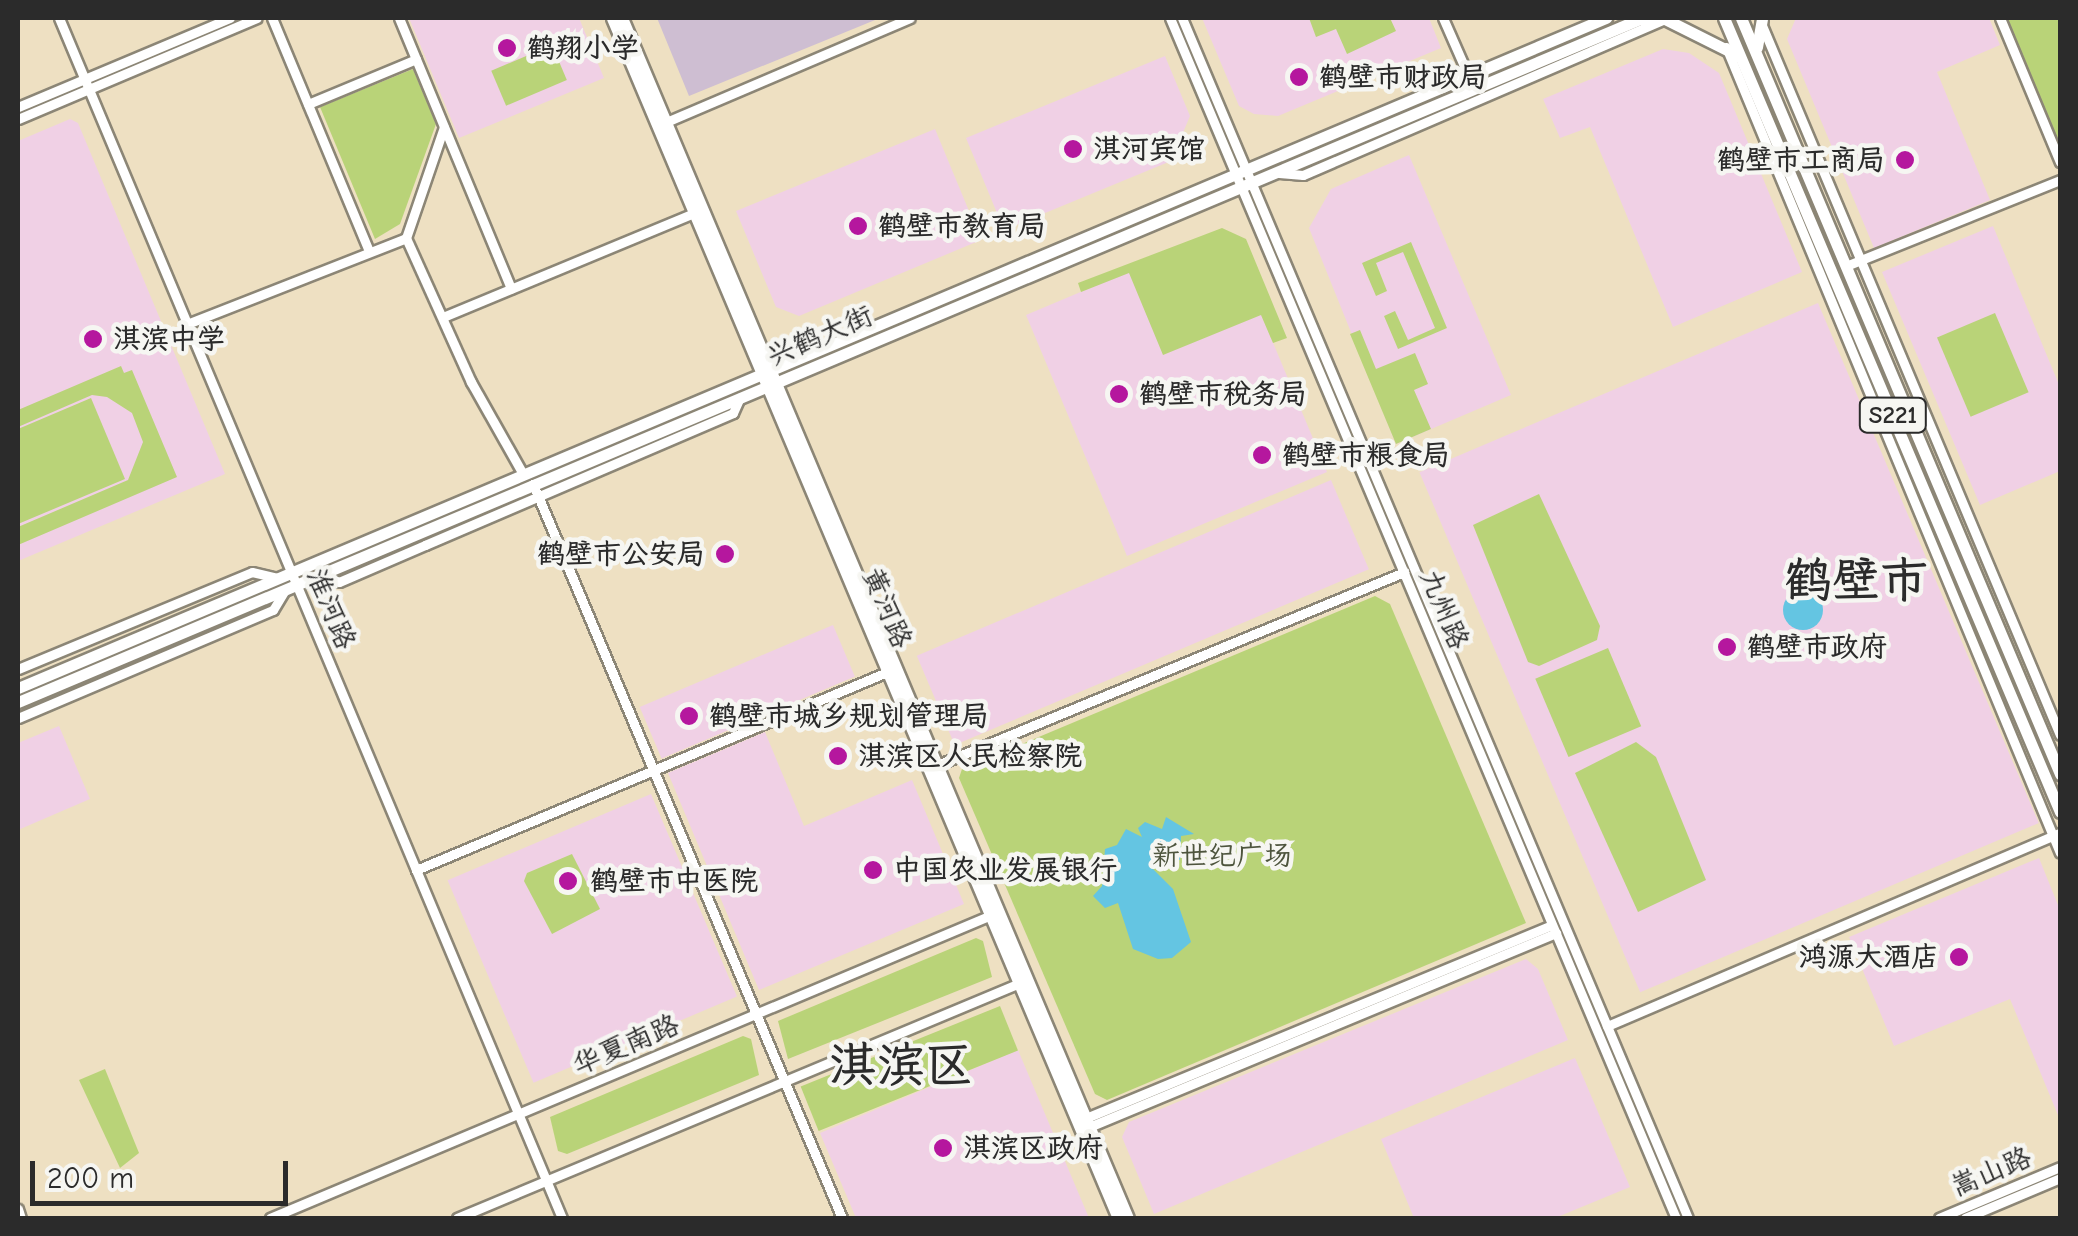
<!DOCTYPE html>
<meta charset="utf-8">
<style>
body{margin:0}
#map{position:relative;width:2078px;height:1236px;overflow:hidden;background:#eee0c2;font-family:"Comic Neue","LXGW WenKai TC",sans-serif}
div>[style]{position:absolute}
.built>*{inset:0;background:#f0d0e5;transform-origin:0 0}
.industrial>*{inset:0;background:#cebed2}
.green>*{inset:0;background:#b9d378;transform-origin:0 0}
.water>*{inset:0;background:#64c5e2}
.round{border-radius:50%}
.roads{filter:drop-shadow(2px 0 #8c8676) drop-shadow(-2px 0 #8c8676) drop-shadow(0 2px #8c8676) drop-shadow(0 -2px #8c8676)}
.minor>*{height:9px;margin:-4.5px;padding:0 4.5px;transform-origin:4.5px;border-radius:4.5px;background:#fff}
.major>*{height:11px;margin:-5.5px;padding:0 5.5px;transform-origin:5.5px;border-radius:5.5px;background:#fff}
.dots>*{width:28px;height:28px;translate:-50% -50%;box-sizing:border-box;border:5px solid #f6f6f2;border-radius:50%}
span{translate:-50% -50%;white-space:nowrap;text-align:center;line-height:1.15;-webkit-text-stroke:9px #f6f6f2;paint-order:stroke}
.shield-label span{padding:2px 8px;background:#f6f6f2;border:2px solid;border-radius:8px;-webkit-text-stroke-width:0}
.shield-label{font-size:25px;color:#2b2b2b;font-weight:700}
.poi-label{font-size:28px;color:#2b2b2b;font-weight:700}
.left{translate:0 -50%;text-align:left}
.right{translate:-100% -50%;text-align:right}
.street-label{font-size:28px;color:#2b2b2b}
.park-label{font-size:28px;color:#4e553e}
.town-label{font-size:48px;color:#2b2b2b;font-weight:700}
.frame{position:absolute;inset:0;border:20px solid #2b2b2b;pointer-events:none}
.scale{position:absolute;left:30px;top:1161px;width:258px;height:45px;box-sizing:border-box;border:5px solid #2b2b2b;border-top:0;padding-left:12px;font-size:30px;line-height:35px;white-space:nowrap;color:#2b2b2b;-webkit-text-stroke:8px #f6f6f2;paint-order:stroke}
</style>
<div id="map">
<div class="built">
<div style="clip-path:polygon(409px 18px,579px 18px,604px 78px,459px 138px)"></div>
<div style="clip-path:polygon(1202px 18px,1429px 18px,1441px 48px,1278px 116px,1254px 114px,1239px 106px)"></div>
<div style="clip-path:polygon(1796px 18px,1989px 18px,2000px 45px,1937px 72px,1990px 200px,1874px 248px,1787px 39px)"></div>
<div style="clip-path:polygon(1663px 49px,1689px 53px,1719px 73px,1802px 272px,1673px 327px,1590px 127px,1560px 138px,1543px 99px)"></div>
<div style="clip-path:polygon(1165px 56px,1190px 116px,1171px 161px,1004px 230px,966px 138px)"></div>
<div style="clip-path:polygon(70px 119px,78px 123px,225px 474px,18px 561px,18px 141px)"></div>
<div style="clip-path:polygon(935px 129px,981px 240px,799px 316px,776px 307px,736px 211px)"></div>
<div style="clip-path:polygon(1409px 155px,1511px 395px,1396px 444px,1309px 228px,1331px 189px)"></div>
<div style="clip-path:polygon(1993px 226px,2060px 387px,2060px 471px,1980px 505px,1882px 272px)"></div>
<div style="clip-path:polygon(1128px 272px,1261px 314px,1327px 472px,1127px 556px,1026px 315px)"></div>
<div style="left:1818px;top:303px;width:565px;height:433px;rotate:67deg"></div>
<div style="left:1331px;top:480px;width:97px;height:450px;rotate:67deg"></div>
<div style="left:833px;top:625px;width:56px;height:210px;rotate:67deg"></div>
<div style="clip-path:polygon(59px 726px,90px 799px,18px 830px,18px 743px)"></div>
<div style="clip-path:polygon(765px 732px,804px 826px,912px 780px,964px 904px,759px 990px,668px 773px)"></div>
<div style="left:651px;top:794px;width:220px;height:221px;rotate:67deg"></div>
<div style="clip-path:polygon(2039px 858px,2060px 910px,2060px 1120px,2010px 999px,1894px 1046px,1849px 937px)"></div>
<div style="clip-path:polygon(1526px 959px,1538px 969px,1568px 1040px,1154px 1214px,1122px 1137px,1129px 1122px)"></div>
<div style="clip-path:polygon(1018px 1050px,1089px 1218px,856px 1218px,820px 1133px)"></div>
<div style="clip-path:polygon(1575px 1058px,1630px 1187px,1555px 1218px,1414px 1218px,1381px 1139px)"></div>
</div>
<div class="industrial">
<div style="clip-path:polygon(657px 18px,880px 18px,689px 96px)"></div>
</div>
<div class="green">
<div style="clip-path:polygon(1309px 18px,1390px 18px,1396px 31px,1347px 54px,1336px 29px,1316px 37px)"></div>
<div style="clip-path:polygon(2000px 18px,2060px 18px,2060px 162px)"></div>
<div style="left:552px;top:45px;width:38px;height:66px;rotate:67deg"></div>
<div style="clip-path:polygon(413px 69px,436px 124px,400px 224px,375px 239px,320px 107px)"></div>
<div style="clip-path:polygon(1222px 228px,1246px 239px,1287px 338px,1273px 343px,1261px 315px,1163px 355px,1129px 273px,1081px 292px,1078px 283px)"></div>
<div style="clip-path:polygon(1411px 242px,1447px 328px,1398px 349px,1384px 316px,1395px 311px,1408px 340px,1435px 328px,1403px 252px,1376px 263px,1387px 291px,1376px 296px,1362px 263px)"></div>
<div style="left:1995px;top:313px;width:86px;height:63px;rotate:67deg"></div>
<div style="clip-path:polygon(1360px 330px,1376px 369px,1415px 353px,1428px 384px,1414px 390px,1431px 429px,1396px 444px,1350px 334px)"></div>
<div style="clip-path:polygon(121px 366px,124px 373px,132px 370px,177px 477px,18px 545px,18px 527px,128px 480px,143px 442px,132px 413px,107px 397px,92px 395px,18px 427px,18px 410px)"></div>
<div style="clip-path:polygon(91px 398px,125px 479px,18px 524px,18px 429px)"></div>
<div style="clip-path:polygon(1539px 494px,1600px 626px,1597px 640px,1539px 666px,1528px 662px,1473px 525px)"></div>
<div style="clip-path:polygon(1375px 596px,1390px 604px,1526px 923px,1107px 1100px,1095px 1094px,959px 778px,962px 769px)"></div>
<div style="left:1608px;top:648px;width:85px;height:79px;rotate:67deg"></div>
<div style="clip-path:polygon(1636px 742px,1656px 757px,1706px 880px,1638px 912px,1575px 773px)"></div>
<div style="clip-path:polygon(572px 854px,600px 909px,552px 934px,524px 881px,527px 873px)"></div>
<div style="clip-path:polygon(976px 938px,983px 941px,992px 977px,788px 1059px,778px 1021px)"></div>
<div style="left:1000px;top:1006px;width:48px;height:215px;rotate:68deg"></div>
<div style="clip-path:polygon(743px 1036px,751px 1039px,759px 1075px,567px 1154px,558px 1151px,550px 1117px)"></div>
<div style="clip-path:polygon(105px 1069px,139px 1153px,120px 1168px,79px 1080px)"></div>
</div>
<div class="water">
<div class="round" style="left:1783px;top:590px;width:40px;height:40px"></div>
<div style="clip-path:polygon(1166px 817px,1194px 834px,1181px 836px,1180px 860px,1158px 855px,1149px 865px,1173px 889px,1191px 942px,1172px 958px,1158px 959px,1133px 949px,1118px 903px,1105px 908px,1093px 896px,1102px 886px,1105px 849px,1117px 845px,1126px 829px,1142px 837px,1138px 828px,1145px 822px,1162px 829px)"></div>
</div>
<div class="roads">
<div class="minor">
<div style="left:59px;top:18px;width:1301px;rotate:67.26deg"></div>
<div style="left:272px;top:18px;width:252px;rotate:67.4deg"></div>
<div style="left:399px;top:18px;width:293px;rotate:67.5deg"></div>
<div style="left:1170px;top:18px;width:1302px;rotate:67.14deg"></div>
<div style="left:1182px;top:18px;width:1302px;rotate:67.14deg"></div>
<div style="left:1443px;top:18px;width:62px;rotate:66.3deg"></div>
<div style="left:2000px;top:18px;width:156px;rotate:67.4deg"></div>
<div style="left:1761px;top:23px;width:772px;rotate:67.22deg"></div>
<div style="left:1726px;top:47px;width:872px;rotate:67.49deg"></div>
<div style="left:308px;top:104px;width:117px;rotate:-22.6deg"></div>
<div style="left:18px;top:107px;width:230px;rotate:-22.8deg"></div>
<div style="left:18px;top:119px;width:259px;rotate:-22.9deg"></div>
<div style="left:666px;top:122px;width:265px;rotate:-23.1deg"></div>
<div style="left:1279px;top:173px;width:24px;rotate:5deg"></div>
<div style="left:1303px;top:175px;width:390px;rotate:-23.3deg"></div>
<div style="left:406px;top:238px;width:117px;rotate:-71.1deg"></div>
<div style="left:1846px;top:266px;width:231px;rotate:-21.9deg"></div>
<div style="left:443px;top:317px;width:272px;rotate:-22.5deg"></div>
<div style="left:187px;top:324px;width:235px;rotate:-21.4deg"></div>
<div style="left:406px;top:238px;width:158px;rotate:65.7deg"></div>
<div style="left:471px;top:382px;width:106px;rotate:60.5deg"></div>
<div style="left:533px;top:484px;width:796px;rotate:67.17deg"></div>
<div style="left:320px;top:575px;width:20px;rotate:20deg"></div>
<div style="left:339px;top:582px;width:94px;rotate:-23.3deg"></div>
<div style="left:425px;top:545px;width:335px;rotate:-23.2deg"></div>
<div style="left:733px;top:413px;width:17px;rotate:-66deg"></div>
<div style="left:18px;top:669px;width:253px;rotate:-22.5deg"></div>
<div style="left:252px;top:572px;width:27px;rotate:13deg"></div>
<div style="left:18px;top:718px;width:277px;rotate:-23deg"></div>
<div style="left:273px;top:610px;width:23px;rotate:-59deg"></div>
<div style="left:935px;top:766px;width:508px;rotate:-22.47deg"></div>
<div style="left:416px;top:870px;width:511px;rotate:-22.8deg"></div>
<div style="left:1607px;top:1026px;width:492px;rotate:-23.1deg"></div>
<div style="left:1086px;top:1118px;width:504px;rotate:-22.5deg"></div>
<div style="left:1089px;top:1127px;width:506px;rotate:-22.56deg"></div>
<div style="left:18px;top:1209px;width:9px;rotate:72deg"></div>
<div style="left:270px;top:1218px;width:787px;rotate:-22.79deg"></div>
<div style="left:457px;top:1218px;width:612px;rotate:-22.67deg"></div>
<div style="left:1939px;top:1218px;width:131px;rotate:-22.9deg"></div>
<div style="left:1965px;top:1218px;width:103px;rotate:-22.8deg"></div>
</div>
<div class="major">
<div style="left:612px;top:18px;width:1302px;rotate:67.14deg"></div>
<div style="left:622px;top:18px;width:1302px;rotate:67.14deg"></div>
<div style="left:1724px;top:18px;width:862px;rotate:67.06deg"></div>
<div style="left:1741px;top:18px;width:821px;rotate:67.12deg"></div>
<div style="left:1638px;top:19px;width:27px"></div>
<div style="left:1665px;top:19px;width:83px;rotate:26.6deg"></div>
<div style="left:1757px;top:47px;width:29px;rotate:-80deg"></div>
<div style="left:18px;top:688px;width:1724px;rotate:-22.88deg"></div>
<div style="left:18px;top:702px;width:1762px;rotate:-22.84deg"></div>
</div>
</div>
<div class="dots">
<div style="left:507px;top:48px;background:#b5179e"></div>
<div style="left:1299px;top:77px;background:#b5179e"></div>
<div style="left:1073px;top:149px;background:#b5179e"></div>
<div style="left:1905px;top:160px;background:#b5179e"></div>
<div style="left:858px;top:226px;background:#b5179e"></div>
<div style="left:93px;top:339px;background:#b5179e"></div>
<div style="left:1119px;top:394px;background:#b5179e"></div>
<div style="left:1262px;top:455px;background:#b5179e"></div>
<div style="left:725px;top:554px;background:#b5179e"></div>
<div style="left:1727px;top:647px;background:#b5179e"></div>
<div style="left:689px;top:716px;background:#b5179e"></div>
<div style="left:838px;top:756px;background:#b5179e"></div>
<div style="left:873px;top:870px;background:#b5179e"></div>
<div style="left:568px;top:881px;background:#b5179e"></div>
<div style="left:1959px;top:957px;background:#b5179e"></div>
<div style="left:943px;top:1148px;background:#b5179e"></div>
</div>
<div class="shield-label">
<span style="left:1893px;top:415px">S221</span>
</div>
<div class="poi-label">
<span class="left" style="left:527px;top:48px">鹤翔小学</span>
<span class="left" style="left:1319px;top:77px">鹤壁市财政局</span>
<span class="left" style="left:1093px;top:149px">淇河宾馆</span>
<span class="right" style="left:1885px;top:160px">鹤壁市工商局</span>
<span class="left" style="left:878px;top:226px">鹤壁市教育局</span>
<span class="left" style="left:113px;top:339px">淇滨中学</span>
<span class="left" style="left:1139px;top:394px">鹤壁市税务局</span>
<span class="left" style="left:1282px;top:455px">鹤壁市粮食局</span>
<span class="right" style="left:705px;top:554px">鹤壁市公安局</span>
<span class="left" style="left:1747px;top:647px">鹤壁市政府</span>
<span class="left" style="left:709px;top:716px">鹤壁市城乡规划管理局</span>
<span class="left" style="left:858px;top:756px">淇滨区人民检察院</span>
<span class="left" style="left:893px;top:870px">中国农业发展银行</span>
<span class="left" style="left:590px;top:881px">鹤壁市中医院</span>
<span class="right" style="left:1939px;top:957px">鸿源大酒店</span>
<span class="left" style="left:963px;top:1148px">淇滨区政府</span>
</div>
<div class="street-label">
<span style="left:820px;top:336px;rotate:-23deg">兴鹤大街</span>
<span style="left:887px;top:608px;rotate:67deg">黄河路</span>
<span style="left:331px;top:609px;rotate:67deg">淮河路</span>
<span style="left:1444px;top:609px;rotate:67deg">九州路</span>
<span style="left:626px;top:1045px;rotate:-23deg">华夏南路</span>
<span style="left:1991px;top:1172px;rotate:-23deg">嵩山路</span>
</div>
<div class="park-label">
<span style="left:1222px;top:856px">新世纪广场</span>
</div>
<div class="town-label">
<span style="left:1856px;top:581px">鹤壁市</span>
<span style="left:901px;top:1066px">淇滨区</span>
</div>
<div class="frame"></div>
<div class="scale">200 m</div>
</div>
